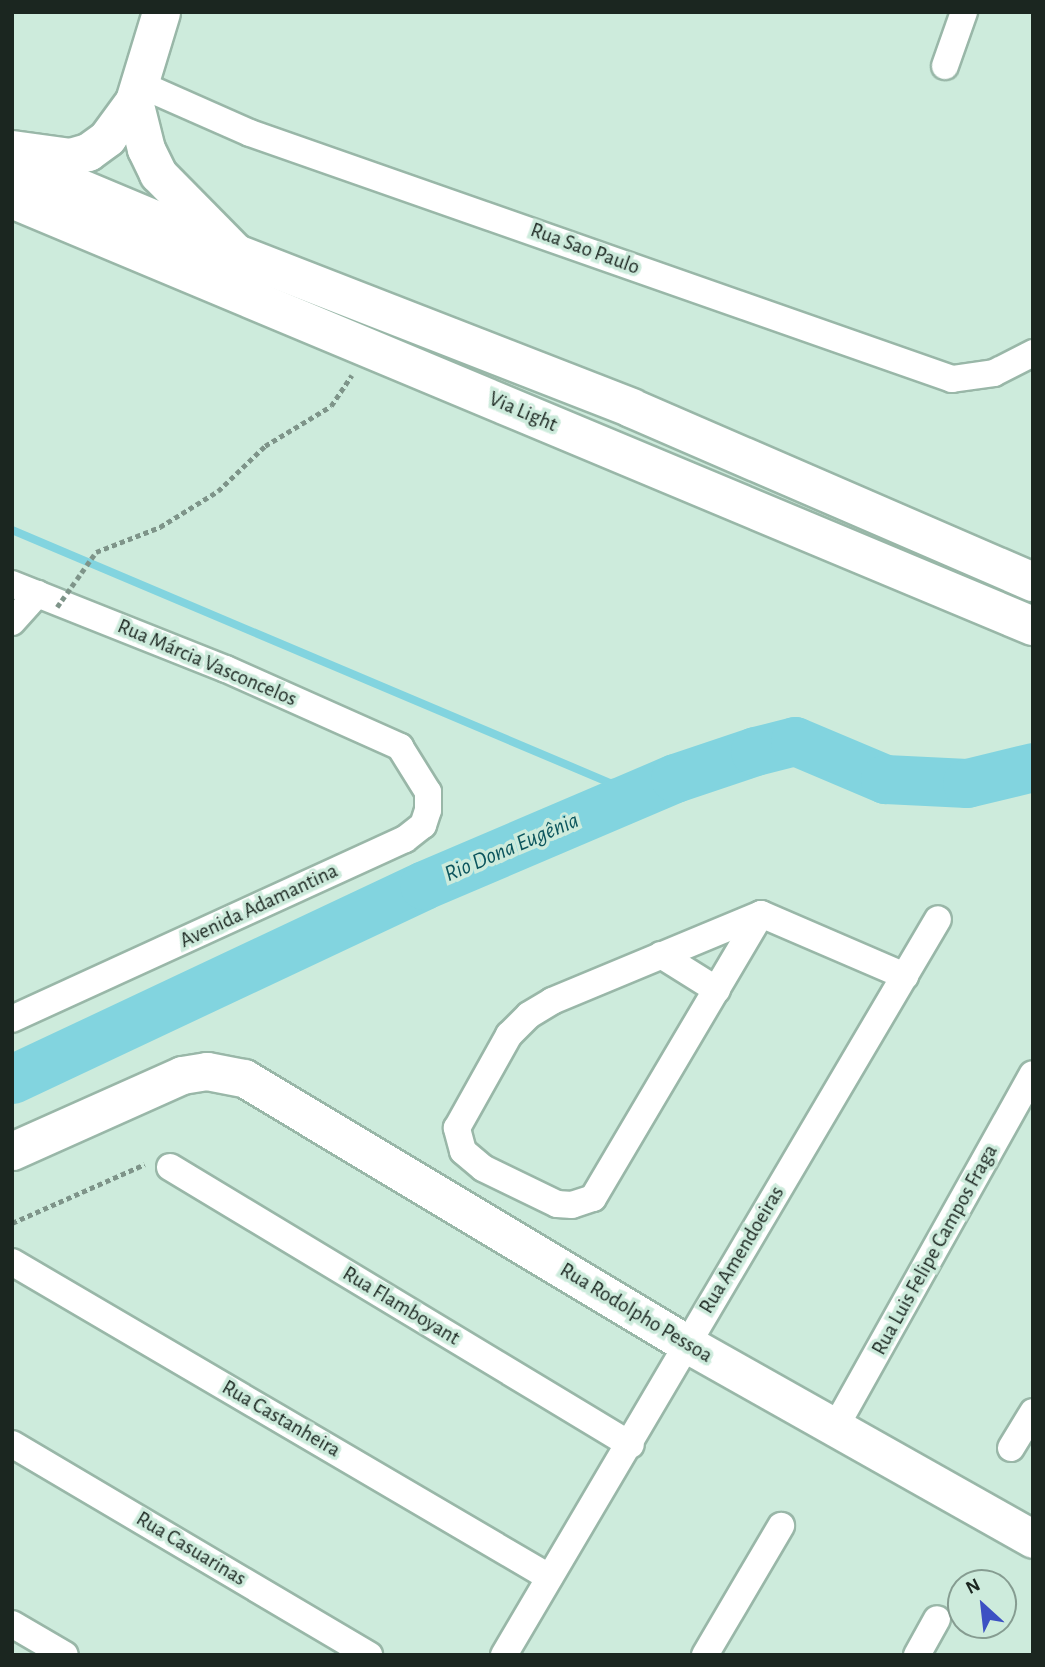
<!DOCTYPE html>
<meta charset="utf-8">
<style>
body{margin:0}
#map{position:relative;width:1045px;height:1667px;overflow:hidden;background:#cdebdc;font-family:"Alegreya Sans",sans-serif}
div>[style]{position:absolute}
.stream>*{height:8px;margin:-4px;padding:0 4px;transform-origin:4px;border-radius:4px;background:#82d4df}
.river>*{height:49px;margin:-24.5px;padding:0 24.5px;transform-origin:24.5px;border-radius:24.5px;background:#82d4df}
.path>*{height:4.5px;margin-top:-2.25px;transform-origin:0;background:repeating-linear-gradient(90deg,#7e9489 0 5px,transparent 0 8.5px)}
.roads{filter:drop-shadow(2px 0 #99b7a8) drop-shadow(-2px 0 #99b7a8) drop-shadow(0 2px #99b7a8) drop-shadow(0 -2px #99b7a8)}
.street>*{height:26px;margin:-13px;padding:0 13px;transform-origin:13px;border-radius:13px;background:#fff}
.secondary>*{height:37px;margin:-18.5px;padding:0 18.5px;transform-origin:18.5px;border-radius:18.5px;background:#fff}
.primary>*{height:38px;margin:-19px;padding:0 19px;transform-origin:19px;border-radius:19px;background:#fff}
.path-bridge>*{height:4.5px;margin-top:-2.25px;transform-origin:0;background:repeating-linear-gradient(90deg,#7e9489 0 5px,transparent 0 8.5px)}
span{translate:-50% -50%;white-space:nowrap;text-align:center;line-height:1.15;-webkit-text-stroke:7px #cdebdc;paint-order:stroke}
.street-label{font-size:21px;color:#1b2620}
.water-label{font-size:23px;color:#0c555d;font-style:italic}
.frame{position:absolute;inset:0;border:14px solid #1b2620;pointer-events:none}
.north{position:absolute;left:947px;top:1569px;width:70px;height:70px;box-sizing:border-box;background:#cdebdc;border:2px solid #869c91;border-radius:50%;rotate:333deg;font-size:19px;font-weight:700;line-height:28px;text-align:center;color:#1b2620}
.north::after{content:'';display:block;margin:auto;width:24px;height:32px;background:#3c50c3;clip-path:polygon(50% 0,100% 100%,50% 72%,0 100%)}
</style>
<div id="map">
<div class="stream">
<div style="left:12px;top:530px;width:649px;rotate:22.93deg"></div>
<div style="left:610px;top:783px;width:65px;rotate:-4.4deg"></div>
</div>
<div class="river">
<div style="left:12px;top:1079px;width:455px;rotate:-25.2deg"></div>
<div style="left:424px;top:885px;width:273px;rotate:-23.1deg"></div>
<div style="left:675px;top:778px;width:84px;rotate:-18.6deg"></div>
<div style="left:755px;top:751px;width:41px;rotate:-14deg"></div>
<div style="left:795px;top:741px;width:98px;rotate:22.9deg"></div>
<div style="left:885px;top:779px;width:82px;rotate:2.8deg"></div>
<div style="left:967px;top:783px;width:68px;rotate:-13.6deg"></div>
</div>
<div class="path">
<div style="left:96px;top:552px;width:69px;rotate:-21.3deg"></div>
<div style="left:160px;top:527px;width:68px;rotate:-31.8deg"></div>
<div style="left:218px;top:491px;width:65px;rotate:-43.8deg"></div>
<div style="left:265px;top:446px;width:77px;rotate:-31.2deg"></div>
<div style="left:331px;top:406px;width:37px;rotate:-56deg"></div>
<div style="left:12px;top:1223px;width:145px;rotate:-23.9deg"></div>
</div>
<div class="roads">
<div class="street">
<div style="left:945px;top:66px;width:57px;rotate:-70.6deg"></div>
<div style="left:139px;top:84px;width:121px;rotate:23.8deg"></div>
<div style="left:250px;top:133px;width:744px;rotate:19.31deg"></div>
<div style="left:952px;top:379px;width:42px;rotate:-8.1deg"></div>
<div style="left:994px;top:373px;width:44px;rotate:-27.1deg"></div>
<div style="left:12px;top:584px;width:230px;rotate:21.7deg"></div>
<div style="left:226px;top:669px;width:191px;rotate:24.1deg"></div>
<div style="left:400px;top:747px;width:53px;rotate:58.1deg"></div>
<div style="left:428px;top:792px;width:18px;rotate:90deg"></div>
<div style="left:428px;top:810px;width:16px;rotate:108deg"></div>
<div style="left:423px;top:825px;width:23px;rotate:142deg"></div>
<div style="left:405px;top:839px;width:432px;rotate:155.4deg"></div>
<div style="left:12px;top:622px;width:38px;rotate:-48deg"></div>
<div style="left:761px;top:914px;width:330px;rotate:120.6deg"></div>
<div style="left:593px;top:1198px;width:22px;rotate:162deg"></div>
<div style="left:572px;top:1205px;width:15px;rotate:-176deg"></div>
<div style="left:557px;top:1204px;width:82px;rotate:-154.1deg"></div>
<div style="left:483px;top:1168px;width:26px;rotate:-140deg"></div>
<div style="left:463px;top:1151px;width:24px;rotate:-105deg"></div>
<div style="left:457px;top:1128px;width:107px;rotate:-60.8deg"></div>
<div style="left:509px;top:1035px;width:28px;rotate:-45deg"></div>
<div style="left:529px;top:1015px;width:27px;rotate:-31deg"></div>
<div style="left:552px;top:1001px;width:226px;rotate:-22.6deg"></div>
<div style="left:761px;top:914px;width:157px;rotate:23.3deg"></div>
<div style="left:661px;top:955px;width:66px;rotate:32deg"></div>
<div style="left:170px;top:1167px;width:538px;rotate:31.09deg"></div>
<div style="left:12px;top:1262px;width:623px;rotate:30.4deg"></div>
<div style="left:836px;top:1426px;width:403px;rotate:-60.8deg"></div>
<div style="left:12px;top:1444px;width:415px;rotate:30.6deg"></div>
<div style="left:1011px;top:1448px;width:42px;rotate:-58.6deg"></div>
<div style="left:12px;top:1624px;width:61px;rotate:30.3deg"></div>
<div style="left:504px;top:1655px;width:854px;rotate:-59.47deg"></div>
<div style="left:705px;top:1655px;width:150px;rotate:-59.5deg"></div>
<div style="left:917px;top:1655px;width:41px;rotate:-60.9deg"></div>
</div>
<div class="secondary">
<div style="left:134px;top:101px;width:49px;rotate:76deg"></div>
<div style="left:146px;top:149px;width:28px;rotate:64deg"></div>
<div style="left:158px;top:174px;width:107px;rotate:45.4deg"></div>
<div style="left:12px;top:149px;width:59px;rotate:7.9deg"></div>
<div style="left:70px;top:157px;width:19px;rotate:-16deg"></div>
<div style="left:88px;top:152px;width:24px;rotate:-36deg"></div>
<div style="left:107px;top:138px;width:46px;rotate:-53.9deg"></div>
<div style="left:134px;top:101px;width:93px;rotate:-73.1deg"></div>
<div style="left:12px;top:1151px;width:186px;rotate:-24.1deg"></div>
<div style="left:182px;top:1075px;width:25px;rotate:-9deg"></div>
<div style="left:207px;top:1071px;width:38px;rotate:11deg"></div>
<div style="left:244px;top:1078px;width:517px;rotate:30.98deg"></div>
<div style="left:687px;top:1344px;width:397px;rotate:29.4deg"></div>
</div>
<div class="primary">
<div style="left:12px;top:160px;width:244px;rotate:22.7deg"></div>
<div style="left:237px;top:254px;width:423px;rotate:21.3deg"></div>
<div style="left:631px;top:408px;width:438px;rotate:23.4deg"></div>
<div style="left:12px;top:199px;width:1107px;rotate:22.7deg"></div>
</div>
</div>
<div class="path-bridge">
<div style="left:57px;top:607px;width:67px;rotate:-54.7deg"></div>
</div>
<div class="street-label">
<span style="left:585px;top:249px;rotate:20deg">Rua Sao Paulo</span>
<span style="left:523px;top:412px;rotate:23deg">Via Light</span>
<span style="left:207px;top:663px;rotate:23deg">Rua Márcia Vasconcelos</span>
<span style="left:259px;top:906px;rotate:-25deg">Avenida Adamantina</span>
<span style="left:742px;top:1250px;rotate:-59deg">Rua Amendoeiras</span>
<span style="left:935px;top:1250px;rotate:-61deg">Rua Luis Felipe Campos Fraga</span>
<span style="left:401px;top:1306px;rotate:31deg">Rua Flamboyant</span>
<span style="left:636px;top:1313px;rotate:31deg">Rua Rodolpho Pessoa</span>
<span style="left:281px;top:1419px;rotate:30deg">Rua Castanheira</span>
<span style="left:191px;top:1549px;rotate:31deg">Rua Casuarinas</span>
</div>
<div class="water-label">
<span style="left:512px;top:848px;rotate:-23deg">Rio Dona Eugênia</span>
</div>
<div class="frame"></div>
<div class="north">N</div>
</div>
